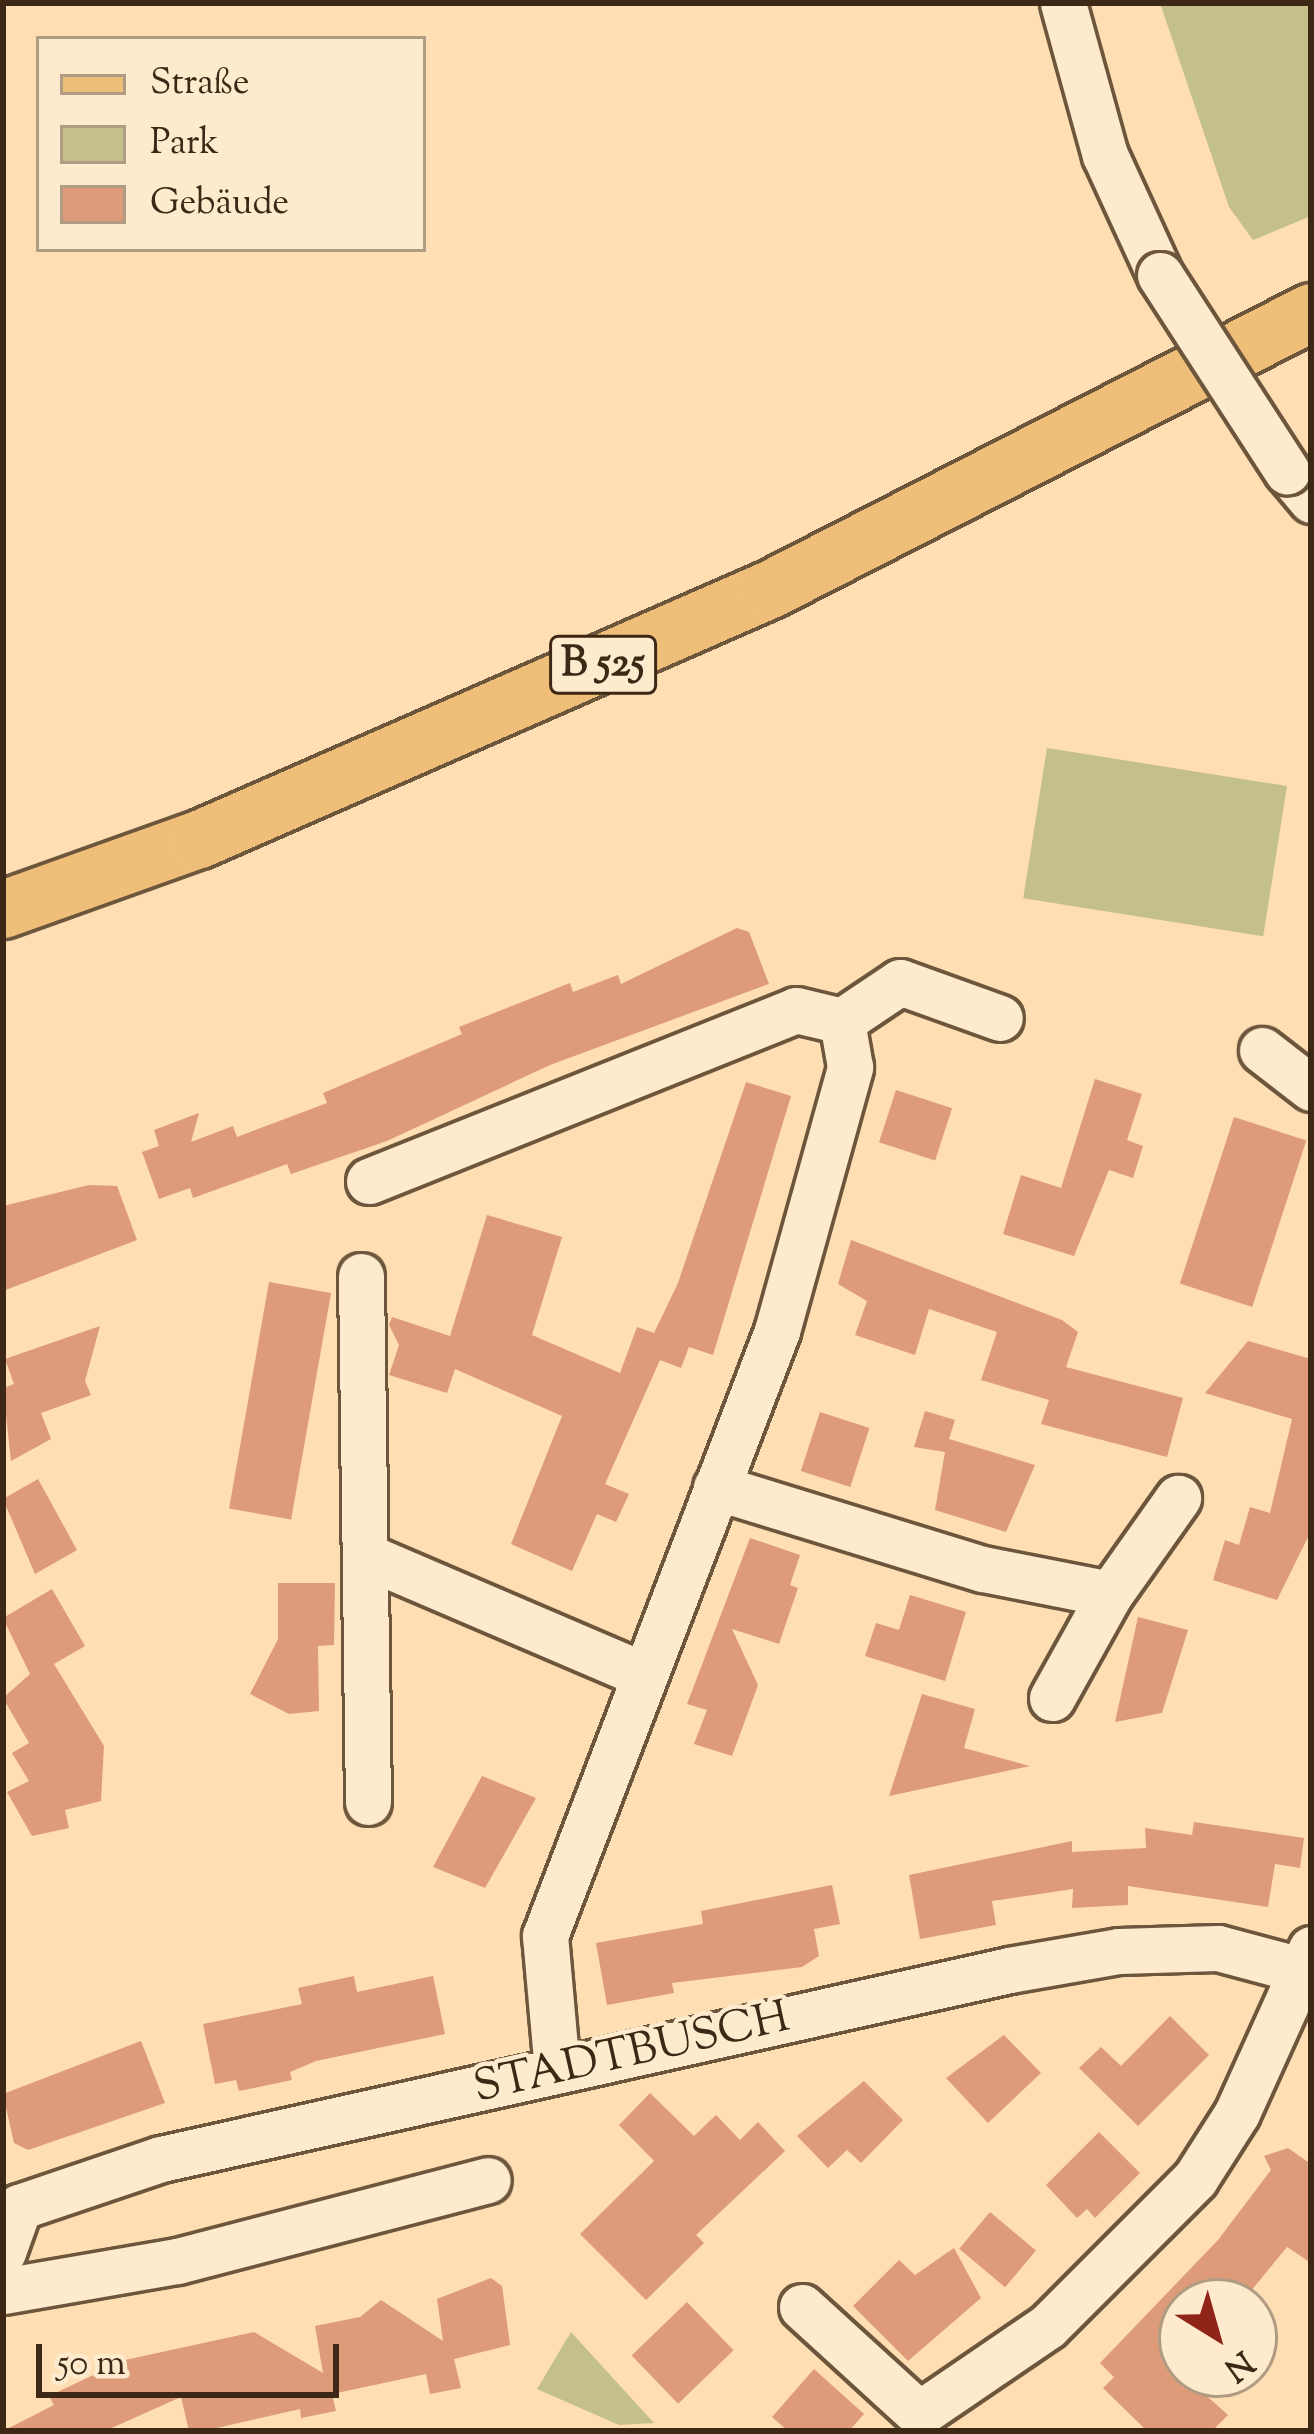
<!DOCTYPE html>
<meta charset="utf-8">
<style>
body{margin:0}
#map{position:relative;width:1314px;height:2434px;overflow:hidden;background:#fedeb2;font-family:"Sorts Mill Goudy",serif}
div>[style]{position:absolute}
.green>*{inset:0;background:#c4c089;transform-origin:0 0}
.building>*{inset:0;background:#de9b7a;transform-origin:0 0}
.roads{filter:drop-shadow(3px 0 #6c563c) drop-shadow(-3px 0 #6c563c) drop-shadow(0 3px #6c563c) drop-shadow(0 -3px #6c563c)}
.minor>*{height:45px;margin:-22.5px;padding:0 22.5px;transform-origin:22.5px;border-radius:22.5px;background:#feeacd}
.major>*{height:57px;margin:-28.5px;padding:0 28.5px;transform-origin:28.5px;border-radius:28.5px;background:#efbf79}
.bridges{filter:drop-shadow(3px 0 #6c563c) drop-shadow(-3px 0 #6c563c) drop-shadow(0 3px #6c563c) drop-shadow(0 -3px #6c563c)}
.minor-bridge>*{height:45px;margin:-22.5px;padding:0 22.5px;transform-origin:22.5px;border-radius:22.5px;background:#feeacd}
span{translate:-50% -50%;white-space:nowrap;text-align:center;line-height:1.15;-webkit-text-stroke:9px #feeacd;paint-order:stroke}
.shield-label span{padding:3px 9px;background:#feeacd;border:3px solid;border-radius:9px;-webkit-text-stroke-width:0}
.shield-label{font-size:42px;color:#3c2815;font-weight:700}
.street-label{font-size:45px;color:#3c2815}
.frame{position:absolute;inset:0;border:6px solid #3c2815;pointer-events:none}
.legend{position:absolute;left:36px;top:36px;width:390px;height:216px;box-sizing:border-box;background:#feeacd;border:3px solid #b09c83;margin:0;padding:15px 21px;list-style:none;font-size:36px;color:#3c2815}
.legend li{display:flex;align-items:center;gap:24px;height:60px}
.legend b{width:60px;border:3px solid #b09c83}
.north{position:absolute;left:1158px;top:2278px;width:120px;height:120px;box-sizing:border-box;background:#feeacd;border:3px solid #b09c83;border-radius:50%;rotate:143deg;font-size:33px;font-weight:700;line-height:48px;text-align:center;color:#3c2815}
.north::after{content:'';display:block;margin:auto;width:42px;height:54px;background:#8f2418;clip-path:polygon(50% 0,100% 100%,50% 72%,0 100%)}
.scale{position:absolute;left:36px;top:2344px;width:303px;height:54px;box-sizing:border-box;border:6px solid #3c2815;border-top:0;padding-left:15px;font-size:36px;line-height:42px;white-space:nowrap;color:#3c2815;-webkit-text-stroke:9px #feeacd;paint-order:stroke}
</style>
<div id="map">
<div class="green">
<div style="clip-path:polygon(1160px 3px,1311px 3px,1311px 216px,1253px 240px,1229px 207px)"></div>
<div style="left:1047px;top:748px;width:243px;height:152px;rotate:9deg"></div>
<div style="clip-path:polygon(571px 2332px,654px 2423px,619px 2425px,537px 2389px)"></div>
</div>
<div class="building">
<div style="clip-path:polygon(737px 928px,749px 932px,769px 984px,550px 1065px,387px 1141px,291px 1174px,287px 1164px,193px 1198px,190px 1188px,159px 1199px,142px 1152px,159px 1146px,154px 1130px,199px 1113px,191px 1142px,233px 1126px,237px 1137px,327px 1103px,323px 1093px,462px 1034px,459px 1027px,570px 983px,573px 992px,618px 975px,621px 984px)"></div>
<div style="clip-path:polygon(1095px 1079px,1142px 1094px,1127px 1140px,1143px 1146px,1133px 1178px,1109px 1170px,1074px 1256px,1003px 1234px,1021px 1175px,1061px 1188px)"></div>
<div style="clip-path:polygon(746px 1082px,791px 1096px,713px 1355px,689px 1347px,681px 1368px,660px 1360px,605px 1484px,629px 1494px,616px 1522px,597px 1514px,572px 1571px,511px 1544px,562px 1416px,455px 1369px,447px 1393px,389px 1375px,399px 1345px,389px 1325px,392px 1317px,450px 1336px,487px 1215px,562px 1237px,532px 1335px,620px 1373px,637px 1327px,654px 1333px,678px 1283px)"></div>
<div style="left:896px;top:1090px;width:59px;height:55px;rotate:18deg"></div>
<div style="left:1234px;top:1117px;width:76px;height:175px;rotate:18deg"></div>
<div style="clip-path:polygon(89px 1185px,117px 1186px,137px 1240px,3px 1291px,3px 1206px)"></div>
<div style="clip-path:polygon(851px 1240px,1062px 1320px,1078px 1332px,1066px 1367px,1183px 1398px,1167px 1457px,1041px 1424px,1049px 1400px,981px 1380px,997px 1332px,929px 1309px,915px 1355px,855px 1335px,867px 1301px,838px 1284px)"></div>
<div style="left:269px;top:1282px;width:63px;height:230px;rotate:10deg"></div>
<div style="clip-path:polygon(100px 1326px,85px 1381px,91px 1395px,41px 1413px,51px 1439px,11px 1461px,3px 1388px,14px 1384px,5px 1359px)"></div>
<div style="clip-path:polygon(1248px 1341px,1311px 1359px,1311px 1531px,1277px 1600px,1213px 1580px,1225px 1540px,1239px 1545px,1250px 1507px,1270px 1513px,1292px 1419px,1205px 1393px)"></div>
<div style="clip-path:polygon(925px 1411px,955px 1420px,949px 1439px,1035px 1465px,1006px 1532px,935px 1510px,945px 1452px,914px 1447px)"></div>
<div style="left:820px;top:1412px;width:52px;height:62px;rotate:18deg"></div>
<div style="clip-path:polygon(38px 1479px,77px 1550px,35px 1574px,3px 1499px)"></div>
<div style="clip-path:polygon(750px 1538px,800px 1555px,790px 1585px,798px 1588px,779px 1644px,732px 1629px,758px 1685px,732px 1756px,694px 1744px,707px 1710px,687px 1704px)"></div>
<div style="clip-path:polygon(278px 1583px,335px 1583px,334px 1645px,318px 1646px,319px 1711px,289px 1714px,250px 1694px,278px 1639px)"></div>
<div style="clip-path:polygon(52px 1589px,85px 1646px,54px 1664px,104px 1746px,101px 1801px,65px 1810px,69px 1828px,32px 1836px,7px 1792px,29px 1781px,12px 1753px,29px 1743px,3px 1698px,30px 1674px,3px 1618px)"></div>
<div style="clip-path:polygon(910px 1595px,966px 1612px,945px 1681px,865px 1656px,876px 1623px,899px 1630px)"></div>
<div style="clip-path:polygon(1138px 1617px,1188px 1630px,1162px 1713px,1115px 1722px)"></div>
<div style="clip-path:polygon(922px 1694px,975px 1709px,964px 1748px,1030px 1766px,889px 1796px)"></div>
<div style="clip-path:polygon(482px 1776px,536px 1798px,485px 1888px,433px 1867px)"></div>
<div style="clip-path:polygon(1194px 1822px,1304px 1838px,1300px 1868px,1275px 1864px,1268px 1907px,1128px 1886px,1128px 1905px,1072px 1908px,1073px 1889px,992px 1901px,996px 1925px,920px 1939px,909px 1875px,1072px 1841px,1072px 1852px,1146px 1848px,1145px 1828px,1192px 1835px)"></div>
<div style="clip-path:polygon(832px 1885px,840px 1924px,814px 1929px,819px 1956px,802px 1967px,672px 1983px,674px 1993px,607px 2005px,596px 1943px,703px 1924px,701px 1911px)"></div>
<div style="clip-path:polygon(354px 1976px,357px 1992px,433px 1976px,445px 2034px,316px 2061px,290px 2072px,292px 2080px,239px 2091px,236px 2080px,215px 2084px,203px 2024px,302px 2004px,298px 1988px)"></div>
<div style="clip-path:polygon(1170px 2016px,1209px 2055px,1138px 2126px,1079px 2068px,1101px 2047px,1121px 2066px)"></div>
<div style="clip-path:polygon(1004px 2035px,1041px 2073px,988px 2123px,946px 2078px)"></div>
<div style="clip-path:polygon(141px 2041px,165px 2103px,28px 2150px,14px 2143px,3px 2094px)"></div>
<div style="clip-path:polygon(864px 2081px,903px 2120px,861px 2163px,847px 2150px,828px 2168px,797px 2136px)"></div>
<div style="clip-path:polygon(650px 2093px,694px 2136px,716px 2115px,740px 2140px,758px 2122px,785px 2151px,696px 2235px,704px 2243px,646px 2300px,580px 2234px,654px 2161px,619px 2125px)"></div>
<div style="clip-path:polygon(1099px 2132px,1140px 2173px,1095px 2218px,1087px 2209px,1077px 2218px,1046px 2185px)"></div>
<div style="clip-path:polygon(1288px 2148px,1311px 2164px,1311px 2263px,1287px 2247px,1242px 2302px,1182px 2302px,1182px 2374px,1228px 2415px,1212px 2431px,1147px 2431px,1103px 2388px,1114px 2377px,1100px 2363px,1218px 2240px,1271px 2170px,1264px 2156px)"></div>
<div style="left:990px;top:2212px;width:60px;height:48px;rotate:40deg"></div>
<div style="clip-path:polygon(954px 2248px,981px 2298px,908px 2361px,853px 2306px,899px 2260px,915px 2275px)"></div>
<div style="clip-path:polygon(491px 2278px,502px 2286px,510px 2345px,454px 2359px,461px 2388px,430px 2394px,426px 2374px,332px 2394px,336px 2411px,301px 2418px,300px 2409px,204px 2431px,189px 2431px,181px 2397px,105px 2431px,3px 2431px,54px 2405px,49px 2396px,125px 2360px,254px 2332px,323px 2373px,315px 2326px,360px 2317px,381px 2300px,443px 2341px,437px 2299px)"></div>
<div style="left:687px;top:2302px;width:67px;height:77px;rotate:46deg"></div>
<div style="clip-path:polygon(814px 2369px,864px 2414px,849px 2431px,788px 2431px,772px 2417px)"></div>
</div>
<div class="roads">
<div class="minor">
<div style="left:1063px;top:3px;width:158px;rotate:74.6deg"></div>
<div style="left:1105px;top:155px;width:132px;rotate:65.4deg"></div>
<div style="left:1287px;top:471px;width:38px;rotate:50deg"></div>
<div style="left:842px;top:1021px;width:70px;rotate:-33.9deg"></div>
<div style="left:900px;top:982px;width:106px;rotate:19.8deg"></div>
<div style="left:1262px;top:1050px;width:62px;rotate:37.8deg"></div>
<div style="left:369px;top:1181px;width:460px;rotate:-21.8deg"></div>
<div style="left:796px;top:1010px;width:47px;rotate:13.4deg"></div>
<div style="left:361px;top:1276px;width:526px;rotate:89.24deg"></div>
<div style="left:716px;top:1487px;width:279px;rotate:17.1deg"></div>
<div style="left:983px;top:1569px;width:129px;rotate:11.1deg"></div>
<div style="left:1110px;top:1594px;width:118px;rotate:-54.7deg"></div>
<div style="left:366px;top:1556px;width:301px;rotate:23.2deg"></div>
<div style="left:1052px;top:1698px;width:119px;rotate:-60.9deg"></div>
<div style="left:557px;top:2070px;width:135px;rotate:-95.1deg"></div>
<div style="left:545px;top:1936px;width:648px;rotate:-69.02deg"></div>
<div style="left:777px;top:1331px;width:274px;rotate:-74.5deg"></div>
<div style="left:850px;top:1067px;width:47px;rotate:-99.9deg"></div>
<div style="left:19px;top:2207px;width:150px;rotate:-18.7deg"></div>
<div style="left:161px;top:2159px;width:869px;rotate:-12.56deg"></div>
<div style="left:1009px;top:1970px;width:112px;rotate:-9.8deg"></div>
<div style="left:1119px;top:1951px;width:99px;rotate:-1.7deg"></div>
<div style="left:1218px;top:1948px;width:96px;rotate:15deg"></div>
<div style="left:3px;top:2252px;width:48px;rotate:-70.4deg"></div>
<div style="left:3px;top:2291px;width:177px;rotate:-9.8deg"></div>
<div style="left:177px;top:2261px;width:321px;rotate:-14.6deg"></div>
<div style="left:802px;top:2307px;width:159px;rotate:42.4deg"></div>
<div style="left:919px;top:2414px;width:156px;rotate:-34.3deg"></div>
<div style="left:1048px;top:2326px;width:208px;rotate:-45deg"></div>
<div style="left:1195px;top:2179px;width:78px;rotate:-57.5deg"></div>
<div style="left:1237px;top:2113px;width:180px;rotate:-65.7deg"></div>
</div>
<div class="major">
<div style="left:3px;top:909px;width:208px;rotate:-19.7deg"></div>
<div style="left:199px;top:839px;width:623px;rotate:-23.65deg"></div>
<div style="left:770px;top:589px;width:608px;rotate:-27.11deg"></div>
</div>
</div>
<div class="bridges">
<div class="minor-bridge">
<div style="left:1160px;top:275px;width:234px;rotate:57.1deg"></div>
</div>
</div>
<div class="shield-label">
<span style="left:603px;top:665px">B 525</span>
</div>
<div class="street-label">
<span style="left:632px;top:2055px;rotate:-13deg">STADTBUSCH</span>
</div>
<div class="frame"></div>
<ul class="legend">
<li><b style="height:15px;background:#efbf79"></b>Straße</li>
<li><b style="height:33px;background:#c4c089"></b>Park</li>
<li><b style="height:33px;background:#de9b7a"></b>Gebäude</li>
</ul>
<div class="north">N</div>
<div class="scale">50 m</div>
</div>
